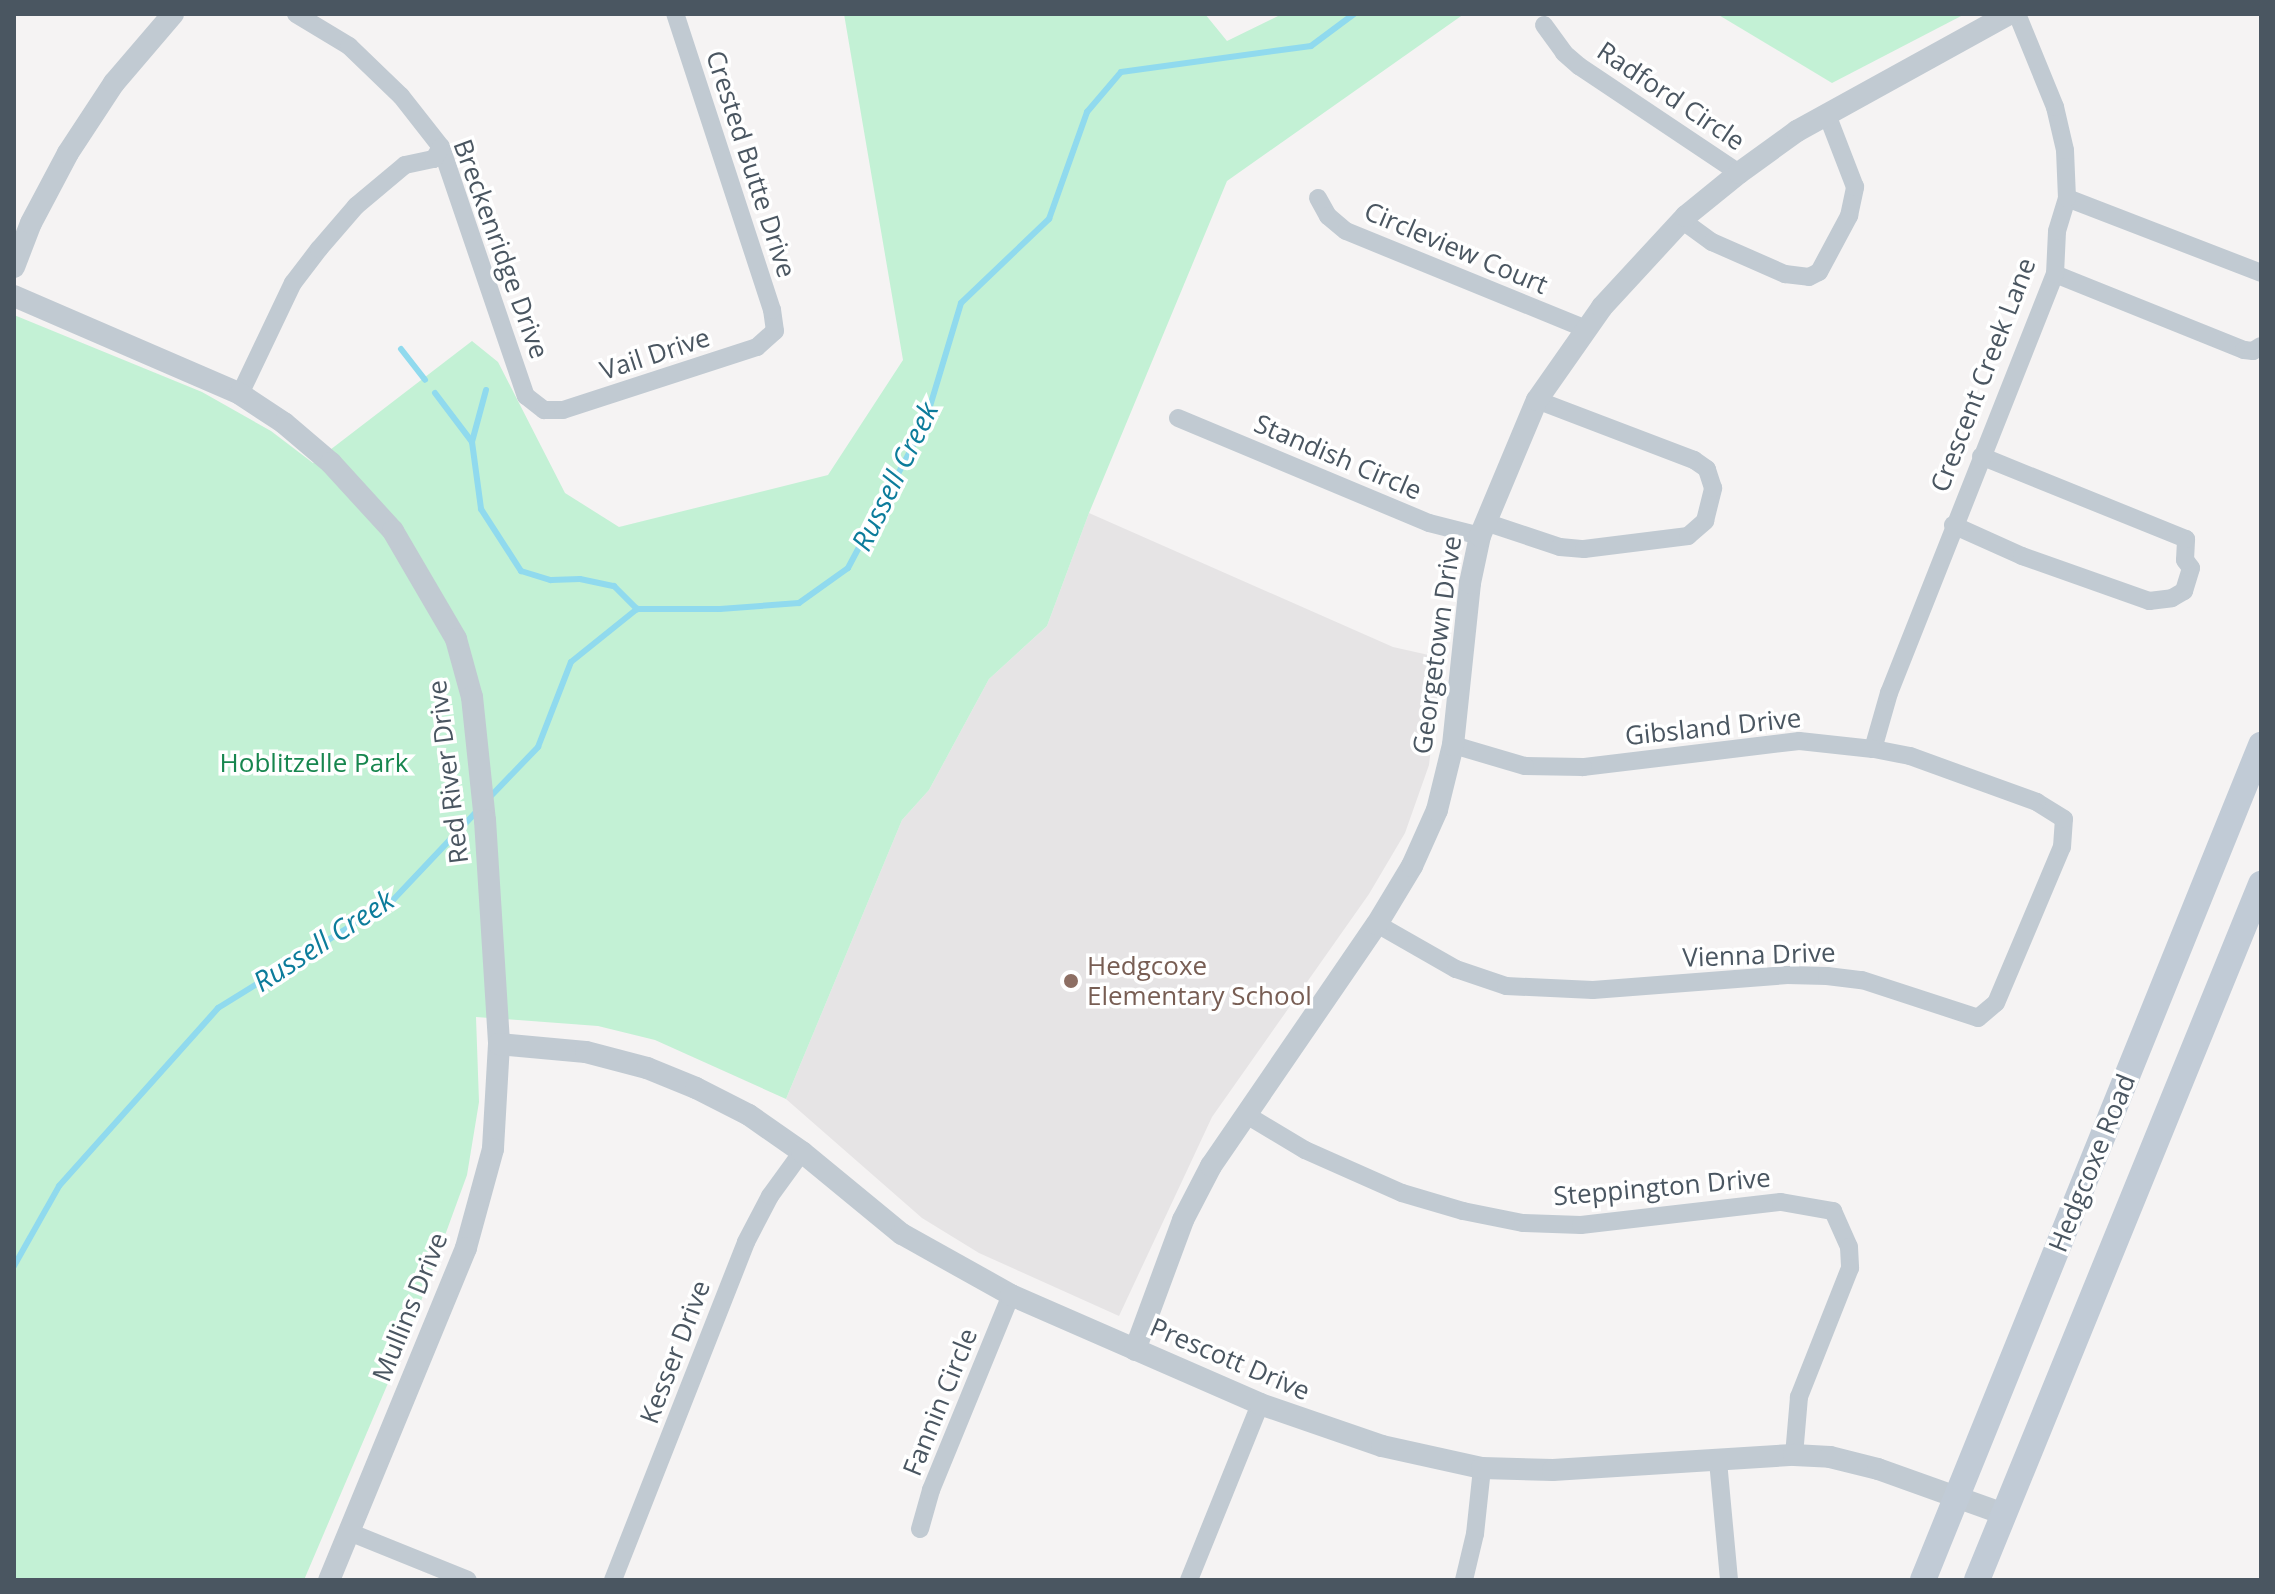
<!DOCTYPE html>
<style>
body{margin:0}
#map{position:relative;width:2275px;height:1594px;overflow:hidden;background:#f5f3f3;font-family:"Open Sans",sans-serif}
div>[style]{position:absolute}
.education>*{inset:0;background:#e6e4e5}
.green>*{inset:0;background:#c3f1d5}
.stream>*{height:6px;margin:-3px;padding:0 3px;transform-origin:3px;border-radius:3px;background:#90daee}
.minor>*{height:18px;margin:-9px;padding:0 9px;transform-origin:9px;border-radius:9px;background:#c1cad2}
.tertiary>*{height:22px;margin:-11px;padding:0 11px;transform-origin:11px;border-radius:11px;background:#c1cad2}
.secondary>*{height:26px;margin:-13px;padding:0 13px;transform-origin:13px;border-radius:13px;background:#c1cbd6}
.dots>*{width:22px;height:22px;translate:-50% -50%;box-sizing:border-box;border:4px solid #fff;border-radius:50%}
span{translate:-50% -50%;white-space:nowrap;text-align:center;line-height:1.15;-webkit-text-stroke:7px #fff;paint-order:stroke}
.street-label{font-size:26px;color:#4a5661}
.park-label{font-size:26px;color:#17864f}
.education-label{font-size:26px;color:#785e54}
.left{translate:0 -50%;text-align:left}
.water-label{font-size:28px;color:#0c7c9b;font-style:italic}
.frame{position:absolute;inset:0;border:16px solid #4a5661;pointer-events:none}
</style>
<div id="map">
<div class="education">
<div style="clip-path:polygon(1089px 513px,1393px 647px,1442px 658px,1429px 765px,1405px 833px,1369px 894px,1212px 1117px,1119px 1316px,979px 1253px,922px 1218px,786px 1099px,902px 820px,929px 790px,989px 679px,1047px 626px)"></div>
</div>
<div class="green">
<div style="clip-path:polygon(844px 14px,1205px 14px,1227px 41px,1282px 14px,1464px 14px,1227px 181px,1089px 513px,1047px 626px,989px 679px,929px 790px,902px 820px,786px 1099px,655px 1040px,598px 1026px,476px 1017px,479px 1102px,467px 1175px,409px 1334px,304px 1580px,14px 1580px,14px 315px,202px 392px,271px 431px,313px 463px,472px 341px,498px 362px,565px 493px,619px 527px,828px 475px,903px 360px)"></div>
<div style="clip-path:polygon(1717px 14px,1965px 14px,1832px 83px)"></div>
</div>
<div class="stream">
<div style="left:401px;top:349px;width:39px;rotate:52deg"></div>
<div style="left:486px;top:390px;width:54px;rotate:105.1deg"></div>
<div style="left:472px;top:442px;width:68px;rotate:82.3deg"></div>
<div style="left:481px;top:509px;width:74px;rotate:57.2deg"></div>
<div style="left:521px;top:571px;width:31px;rotate:17deg"></div>
<div style="left:551px;top:580px;width:29px;rotate:-2deg"></div>
<div style="left:580px;top:579px;width:35px;rotate:12deg"></div>
<div style="left:614px;top:586px;width:33px;rotate:45deg"></div>
<div style="left:435px;top:393px;width:61px;rotate:52.9deg"></div>
<div style="left:489px;top:798px;width:71px;rotate:-46.1deg"></div>
<div style="left:538px;top:747px;width:91px;rotate:-68.8deg"></div>
<div style="left:571px;top:662px;width:85px;rotate:-38.8deg"></div>
<div style="left:637px;top:609px;width:83px"></div>
<div style="left:720px;top:609px;width:79px;rotate:-4.3deg"></div>
<div style="left:799px;top:603px;width:60px;rotate:-35.5deg"></div>
<div style="left:848px;top:568px;width:164px;rotate:-62deg"></div>
<div style="left:925px;top:423px;width:125px;rotate:-73.3deg"></div>
<div style="left:961px;top:303px;width:122px;rotate:-43.7deg"></div>
<div style="left:1049px;top:219px;width:114px;rotate:-70.4deg"></div>
<div style="left:1087px;top:112px;width:52px;rotate:-49.6deg"></div>
<div style="left:1121px;top:72px;width:192px;rotate:-7.8deg"></div>
<div style="left:1311px;top:46px;width:54px;rotate:-36.7deg"></div>
<div style="left:14px;top:1266px;width:92px;rotate:-60.6deg"></div>
<div style="left:59px;top:1186px;width:239px;rotate:-48.2deg"></div>
<div style="left:218px;top:1008px;width:206px;rotate:-31.7deg"></div>
<div style="left:393px;top:900px;width:125px;rotate:-46.6deg"></div>
</div>
<div class="minor">
<div style="left:296px;top:14px;width:62px;rotate:31.1deg"></div>
<div style="left:349px;top:46px;width:72px;rotate:43.9deg"></div>
<div style="left:401px;top:96px;width:65px;rotate:51.9deg"></div>
<div style="left:441px;top:147px;width:263px;rotate:71.2deg"></div>
<div style="left:526px;top:396px;width:23px;rotate:38deg"></div>
<div style="left:544px;top:410px;width:19px"></div>
<div style="left:563px;top:410px;width:204px;rotate:-18deg"></div>
<div style="left:757px;top:347px;width:24px;rotate:-42deg"></div>
<div style="left:775px;top:331px;width:21px;rotate:-98deg"></div>
<div style="left:772px;top:310px;width:311px;rotate:-108.1deg"></div>
<div style="left:1544px;top:25px;width:34px;rotate:54deg"></div>
<div style="left:1564px;top:53px;width:20px;rotate:41deg"></div>
<div style="left:1579px;top:66px;width:192px;rotate:33.8deg"></div>
<div style="left:1318px;top:198px;width:21px;rotate:61deg"></div>
<div style="left:1328px;top:216px;width:23px;rotate:40deg"></div>
<div style="left:1346px;top:231px;width:259px;rotate:22.2deg"></div>
<div style="left:2067px;top:198px;width:208px;rotate:21.1deg"></div>
<div style="left:1683px;top:221px;width:36px;rotate:36deg"></div>
<div style="left:1712px;top:242px;width:80px;rotate:23.7deg"></div>
<div style="left:1785px;top:274px;width:24px;rotate:7deg"></div>
<div style="left:1809px;top:277px;width:11px;rotate:-27deg"></div>
<div style="left:1819px;top:272px;width:64px;rotate:-61.8deg"></div>
<div style="left:1849px;top:216px;width:30px;rotate:-78deg"></div>
<div style="left:1855px;top:187px;width:75px;rotate:-111.1deg"></div>
<div style="left:2055px;top:274px;width:204px;rotate:21.9deg"></div>
<div style="left:2244px;top:350px;width:9px;rotate:6deg"></div>
<div style="left:2253px;top:351px;width:9px;rotate:-32deg"></div>
<div style="left:240px;top:394px;width:123px;rotate:-64.5deg"></div>
<div style="left:293px;top:283px;width:43px;rotate:-52.6deg"></div>
<div style="left:319px;top:249px;width:57px;rotate:-49.3deg"></div>
<div style="left:356px;top:206px;width:64px;rotate:-39.9deg"></div>
<div style="left:405px;top:165px;width:30px;rotate:-12deg"></div>
<div style="left:434px;top:159px;width:14px;rotate:-60deg"></div>
<div style="left:1178px;top:418px;width:272px;rotate:22.7deg"></div>
<div style="left:1429px;top:523px;width:53px;rotate:14.3deg"></div>
<div style="left:1485px;top:522px;width:79px;rotate:18.4deg"></div>
<div style="left:1560px;top:547px;width:24px;rotate:5deg"></div>
<div style="left:1584px;top:549px;width:105px;rotate:-7.1deg"></div>
<div style="left:1688px;top:536px;width:23px;rotate:-41deg"></div>
<div style="left:1705px;top:521px;width:34px;rotate:-76deg"></div>
<div style="left:1713px;top:488px;width:20px;rotate:-108deg"></div>
<div style="left:1707px;top:469px;width:16px;rotate:-145deg"></div>
<div style="left:1694px;top:460px;width:168px;rotate:-159.1deg"></div>
<div style="left:1953px;top:525px;width:76px;rotate:24.2deg"></div>
<div style="left:2022px;top:556px;width:135px;rotate:19.5deg"></div>
<div style="left:2149px;top:601px;width:23px;rotate:-7deg"></div>
<div style="left:2172px;top:598px;width:14px;rotate:-30deg"></div>
<div style="left:2184px;top:591px;width:24px;rotate:-73deg"></div>
<div style="left:2191px;top:568px;width:10px;rotate:-127deg"></div>
<div style="left:2185px;top:560px;width:21px;rotate:-87deg"></div>
<div style="left:2186px;top:539px;width:221px;rotate:-158deg"></div>
<div style="left:1873px;top:749px;width:58px;rotate:-74.1deg"></div>
<div style="left:1889px;top:693px;width:451px;rotate:-68.4deg"></div>
<div style="left:2055px;top:274px;width:43px;rotate:-87.3deg"></div>
<div style="left:2057px;top:231px;width:34px;rotate:-73deg"></div>
<div style="left:2067px;top:198px;width:48px;rotate:-92.4deg"></div>
<div style="left:2065px;top:150px;width:44px;rotate:-103.1deg"></div>
<div style="left:2055px;top:107px;width:100px;rotate:-112.2deg"></div>
<div style="left:1377px;top:924px;width:91px;rotate:29.7deg"></div>
<div style="left:1456px;top:969px;width:53px;rotate:18.8deg"></div>
<div style="left:1506px;top:986px;width:87px;rotate:2.6deg"></div>
<div style="left:1593px;top:990px;width:195px;rotate:-4.4deg"></div>
<div style="left:1787px;top:975px;width:40px;rotate:1.4deg"></div>
<div style="left:1827px;top:976px;width:35px;rotate:7deg"></div>
<div style="left:1862px;top:980px;width:122px;rotate:18.1deg"></div>
<div style="left:1978px;top:1018px;width:23px;rotate:-40deg"></div>
<div style="left:1996px;top:1003px;width:169px;rotate:-67.1deg"></div>
<div style="left:2062px;top:847px;width:28px;rotate:-86deg"></div>
<div style="left:2064px;top:819px;width:32px;rotate:-148deg"></div>
<div style="left:2037px;top:802px;width:135px;rotate:-160.1deg"></div>
<div style="left:1910px;top:756px;width:38px;rotate:-169deg"></div>
<div style="left:1873px;top:749px;width:74px;rotate:-173.8deg"></div>
<div style="left:1799px;top:741px;width:218px;rotate:173.1deg"></div>
<div style="left:1583px;top:767px;width:58px;rotate:-179deg"></div>
<div style="left:1525px;top:766px;width:75px;rotate:-163.7deg"></div>
<div style="left:1245px;top:1114px;width:70px;rotate:31deg"></div>
<div style="left:1305px;top:1150px;width:106px;rotate:23.9deg"></div>
<div style="left:1402px;top:1193px;width:64px;rotate:16.4deg"></div>
<div style="left:1463px;top:1211px;width:61px;rotate:11.3deg"></div>
<div style="left:1523px;top:1223px;width:58px;rotate:2deg"></div>
<div style="left:1581px;top:1225px;width:201px;rotate:-6.6deg"></div>
<div style="left:1781px;top:1202px;width:53px;rotate:9.8deg"></div>
<div style="left:1833px;top:1211px;width:39px;rotate:66deg"></div>
<div style="left:1849px;top:1247px;width:21px;rotate:87deg"></div>
<div style="left:1850px;top:1268px;width:139px;rotate:111.6deg"></div>
<div style="left:1799px;top:1397px;width:58px;rotate:94.9deg"></div>
<div style="left:1718px;top:1461px;width:120px;rotate:84.7deg"></div>
<div style="left:920px;top:1529px;width:41px;rotate:-74.2deg"></div>
<div style="left:931px;top:1490px;width:211px;rotate:-67.7deg"></div>
<div style="left:349px;top:1532px;width:128px;rotate:22deg"></div>
<div style="left:613px;top:1580px;width:363px;rotate:-68.5deg"></div>
<div style="left:746px;top:1242px;width:52px;rotate:-62.4deg"></div>
<div style="left:770px;top:1196px;width:54px;rotate:-54deg"></div>
<div style="left:1189px;top:1580px;width:190px;rotate:-68deg"></div>
<div style="left:1464px;top:1580px;width:47px;rotate:-76.6deg"></div>
<div style="left:1475px;top:1534px;width:66px;rotate:-83.9deg"></div>
</div>
<div class="tertiary">
<div style="left:14px;top:267px;width:47px;rotate:-68.9deg"></div>
<div style="left:31px;top:223px;width:79px;rotate:-62.1deg"></div>
<div style="left:68px;top:153px;width:84px;rotate:-56.7deg"></div>
<div style="left:114px;top:83px;width:91px;rotate:-49.5deg"></div>
<div style="left:14px;top:296px;width:246px;rotate:23.4deg"></div>
<div style="left:240px;top:394px;width:53px;rotate:33.4deg"></div>
<div style="left:284px;top:423px;width:62px;rotate:40.4deg"></div>
<div style="left:331px;top:463px;width:92px;rotate:47.6deg"></div>
<div style="left:393px;top:531px;width:125px;rotate:59.7deg"></div>
<div style="left:456px;top:639px;width:60px;rotate:74.6deg"></div>
<div style="left:472px;top:697px;width:124px;rotate:84deg"></div>
<div style="left:485px;top:820px;width:224px;rotate:86.4deg"></div>
<div style="left:499px;top:1044px;width:105px;rotate:93.3deg"></div>
<div style="left:493px;top:1149px;width:103px;rotate:105.3deg"></div>
<div style="left:466px;top:1248px;width:359px;rotate:112.4deg"></div>
<div style="left:499px;top:1044px;width:87px;rotate:5.3deg"></div>
<div style="left:586px;top:1052px;width:63px;rotate:14.7deg"></div>
<div style="left:647px;top:1068px;width:53px;rotate:22.2deg"></div>
<div style="left:696px;top:1088px;width:59px;rotate:27deg"></div>
<div style="left:749px;top:1115px;width:65px;rotate:34.9deg"></div>
<div style="left:802px;top:1152px;width:129px;rotate:39.4deg"></div>
<div style="left:902px;top:1234px;width:125px;rotate:29.2deg"></div>
<div style="left:1011px;top:1295px;width:272px;rotate:23.6deg"></div>
<div style="left:1260px;top:1404px;width:129px;rotate:19deg"></div>
<div style="left:1382px;top:1446px;width:102px;rotate:12.4deg"></div>
<div style="left:1482px;top:1468px;width:71px;rotate:1.6deg"></div>
<div style="left:1553px;top:1470px;width:241px;rotate:-3.6deg"></div>
<div style="left:1794px;top:1455px;width:36px;rotate:3deg"></div>
<div style="left:1830px;top:1457px;width:49px;rotate:14deg"></div>
<div style="left:1878px;top:1469px;width:134px;rotate:19.7deg"></div>
<div style="left:1135px;top:1350px;width:139px;rotate:-69.7deg"></div>
<div style="left:1183px;top:1220px;width:61px;rotate:-62.6deg"></div>
<div style="left:1211px;top:1166px;width:293px;rotate:-55.6deg"></div>
<div style="left:1377px;top:924px;width:68px;rotate:-58.9deg"></div>
<div style="left:1412px;top:866px;width:61px;rotate:-65.9deg"></div>
<div style="left:1437px;top:810px;width:67px;rotate:-76.2deg"></div>
<div style="left:1453px;top:745px;width:163px;rotate:-84deg"></div>
<div style="left:1470px;top:583px;width:48px;rotate:-78deg"></div>
<div style="left:1480px;top:536px;width:147px;rotate:-67.3deg"></div>
<div style="left:1537px;top:400px;width:113px;rotate:-55deg"></div>
<div style="left:1602px;top:307px;width:124px;rotate:-47.3deg"></div>
<div style="left:1686px;top:216px;width:68px;rotate:-39.1deg"></div>
<div style="left:1739px;top:173px;width:72px;rotate:-35.9deg"></div>
<div style="left:1797px;top:131px;width:242px;rotate:-28.9deg"></div>
</div>
<div class="secondary">
<div style="left:1923px;top:1580px;width:901px;rotate:-67.96deg"></div>
<div style="left:1977px;top:1580px;width:752px;rotate:-67.8deg"></div>
</div>
<div class="dots">
<div style="left:1071px;top:981px;background:#8d6e63"></div>
</div>
<div class="street-label">
<span style="left:1671px;top:96px;rotate:34deg">Radford Circle</span>
<span style="left:751px;top:164px;rotate:72deg">Crested Butte Drive</span>
<span style="left:1456px;top:248px;rotate:23deg">Circleview Court</span>
<span style="left:501px;top:249px;rotate:70deg">Breckenridge Drive</span>
<span style="left:655px;top:354px;rotate:-18deg">Vail Drive</span>
<span style="left:1983px;top:375px;rotate:-69deg">Crescent Creek Lane</span>
<span style="left:1338px;top:457px;rotate:23deg">Standish Circle</span>
<span style="left:1437px;top:645px;rotate:-82deg">Georgetown Drive</span>
<span style="left:1713px;top:727px;rotate:-6deg">Gibsland Drive</span>
<span style="left:448px;top:772px;rotate:-97deg">Red River Drive</span>
<span style="left:1759px;top:955px;rotate:-2deg">Vienna Drive</span>
<span style="left:2092px;top:1163px;rotate:-68deg">Hedgcoxe Road</span>
<span style="left:1662px;top:1187px;rotate:-5deg">Steppington Drive</span>
<span style="left:410px;top:1307px;rotate:-68deg">Mullins Drive</span>
<span style="left:675px;top:1352px;rotate:-69deg">Kesser Drive</span>
<span style="left:1230px;top:1359px;rotate:23deg">Prescott Drive</span>
<span style="left:940px;top:1402px;rotate:-68deg">Fannin Circle</span>
</div>
<div class="park-label">
<span style="left:314px;top:763px">Hoblitzelle Park</span>
</div>
<div class="education-label">
<span class="left" style="left:1087px;top:981px">Hedgcoxe<br>Elementary School</span>
</div>
<div class="water-label">
<span style="left:894px;top:476px;rotate:-64deg">Russell Creek</span>
<span style="left:323px;top:940px;rotate:-33deg">Russell Creek</span>
</div>
<div class="frame"></div>
</div>
